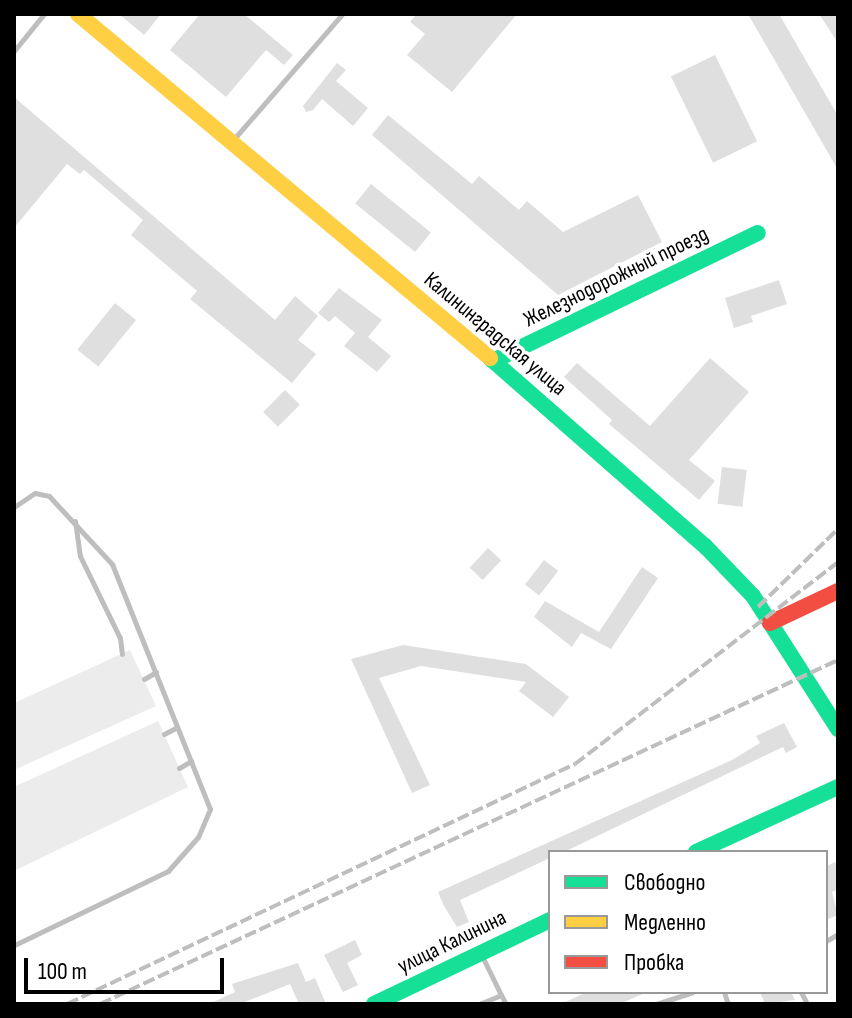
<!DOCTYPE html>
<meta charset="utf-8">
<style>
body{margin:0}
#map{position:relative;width:852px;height:1018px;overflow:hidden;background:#fff;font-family:"Sofia Sans Condensed",sans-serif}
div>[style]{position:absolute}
.green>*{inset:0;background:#ececec}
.building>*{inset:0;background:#dfdfdf;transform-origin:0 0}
.lane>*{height:5px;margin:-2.5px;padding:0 2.5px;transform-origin:2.5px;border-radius:2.5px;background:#bebebe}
.fast>*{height:16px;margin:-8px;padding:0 8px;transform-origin:8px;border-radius:8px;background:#16e098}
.slow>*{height:16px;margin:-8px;padding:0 8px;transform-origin:8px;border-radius:8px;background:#ffcf43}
.jam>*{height:16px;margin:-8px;padding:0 8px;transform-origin:8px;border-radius:8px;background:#f24e42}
.rail>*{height:4px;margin-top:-2px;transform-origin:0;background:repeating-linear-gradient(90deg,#bebebe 0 12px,transparent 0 16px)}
span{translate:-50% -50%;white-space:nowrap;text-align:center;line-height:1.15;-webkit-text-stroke:7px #fff;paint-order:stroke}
.street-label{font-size:22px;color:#000}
.frame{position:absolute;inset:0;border:16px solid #000;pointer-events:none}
.legend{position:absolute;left:548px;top:850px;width:280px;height:144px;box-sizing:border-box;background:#fff;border:2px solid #999;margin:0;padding:10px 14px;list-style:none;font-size:24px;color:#000}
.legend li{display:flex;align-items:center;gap:16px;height:40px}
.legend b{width:40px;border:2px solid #999}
.scale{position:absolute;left:24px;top:958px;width:200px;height:36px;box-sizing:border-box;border:4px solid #000;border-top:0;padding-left:10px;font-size:24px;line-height:28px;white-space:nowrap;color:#000;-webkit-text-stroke:6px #fff;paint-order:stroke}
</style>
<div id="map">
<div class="green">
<div style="clip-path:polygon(130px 650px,156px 706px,14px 770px,14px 703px)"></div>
<div style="clip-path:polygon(158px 721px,188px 787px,14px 871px,14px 787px)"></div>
</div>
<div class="building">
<div style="clip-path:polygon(119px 14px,161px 14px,144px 35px)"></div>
<div style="clip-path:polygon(200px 14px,244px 14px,293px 55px,284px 65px,266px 50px,226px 97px,170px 50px)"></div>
<div style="clip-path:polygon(417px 14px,517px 14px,452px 92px,407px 55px,425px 34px,410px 22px)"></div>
<div style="clip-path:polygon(748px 14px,779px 14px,838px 116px,838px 170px)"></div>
<div style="clip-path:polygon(819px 14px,838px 14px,838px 43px)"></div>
<div style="left:715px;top:55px;width:96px;height:49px;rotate:64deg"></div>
<div style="clip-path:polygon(337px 63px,346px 70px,336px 81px,368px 108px,353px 126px,322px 99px,313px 110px,306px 112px,303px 106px)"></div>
<div style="clip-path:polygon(14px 97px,275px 320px,295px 296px,318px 316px,298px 340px,316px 354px,292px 383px,190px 299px,197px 291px,131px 235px,143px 220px,84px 170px,80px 174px,67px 164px,14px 228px)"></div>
<div style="clip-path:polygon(388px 115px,472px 184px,479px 176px,519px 210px,527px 201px,563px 232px,638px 195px,662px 242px,558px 295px,372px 135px)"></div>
<div style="left:371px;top:184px;width:77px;height:25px;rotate:39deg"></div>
<div style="clip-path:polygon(779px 280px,787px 304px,751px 316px,753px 322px,734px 328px,725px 298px)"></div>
<div style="clip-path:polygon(339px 288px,382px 320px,368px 337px,391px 356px,377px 372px,344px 346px,355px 333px,335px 316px,329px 322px,318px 313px)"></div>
<div style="left:115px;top:303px;width:27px;height:60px;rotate:39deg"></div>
<div style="clip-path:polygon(710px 358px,749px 392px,689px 460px,715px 481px,699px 500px,609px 424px,612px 420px,564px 377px,577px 363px,650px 426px)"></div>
<div style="left:285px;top:390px;width:21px;height:31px;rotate:45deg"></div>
<div style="left:722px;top:467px;width:25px;height:37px;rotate:7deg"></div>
<div style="left:488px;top:548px;width:18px;height:27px;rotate:43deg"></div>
<div style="left:544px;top:560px;width:18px;height:31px;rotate:38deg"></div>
<div style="clip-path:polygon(642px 567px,658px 578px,611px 649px,581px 633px,572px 647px,534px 617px,545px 601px,599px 632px)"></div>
<div style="clip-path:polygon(403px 645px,526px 664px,569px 697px,553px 717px,519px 691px,526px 682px,421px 666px,379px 678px,430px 785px,412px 793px,351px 659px)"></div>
<div style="clip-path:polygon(784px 723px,797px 747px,786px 753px,783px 747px,564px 852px,550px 852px,550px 858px,460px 900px,469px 922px,457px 927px,444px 906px,438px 892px,732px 760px,760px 743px,756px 736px)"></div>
<div style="clip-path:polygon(838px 861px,838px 890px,832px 892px,838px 915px,826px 920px,826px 866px)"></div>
<div style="clip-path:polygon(355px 940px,362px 955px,347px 963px,358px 985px,343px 992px,324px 955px)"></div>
<div style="clip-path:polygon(298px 963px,306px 982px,315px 978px,326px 1004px,299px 1004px,290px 984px,240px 1004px,209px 1004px,235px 992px,232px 984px)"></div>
<div style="clip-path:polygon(587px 992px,647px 992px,620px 1004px,561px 1004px)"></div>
<div style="clip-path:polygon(760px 992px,791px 992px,795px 1000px,765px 1004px)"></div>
</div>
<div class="lane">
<div style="left:14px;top:51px;width:48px;rotate:-51deg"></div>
<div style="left:233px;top:140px;width:167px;rotate:-49.1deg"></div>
<div style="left:14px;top:507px;width:25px;rotate:-34deg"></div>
<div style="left:35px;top:493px;width:14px;rotate:12deg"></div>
<div style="left:49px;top:496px;width:93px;rotate:47.2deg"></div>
<div style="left:112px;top:564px;width:264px;rotate:68.2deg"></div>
<div style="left:210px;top:809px;width:30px;rotate:113deg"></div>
<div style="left:198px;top:837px;width:45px;rotate:131.4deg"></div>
<div style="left:168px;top:871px;width:171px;rotate:154.3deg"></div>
<div style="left:75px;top:521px;width:35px;rotate:82deg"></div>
<div style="left:80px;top:556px;width:91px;rotate:64deg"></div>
<div style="left:120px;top:638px;width:16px;rotate:83deg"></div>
<div style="left:144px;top:679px;width:14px;rotate:-30deg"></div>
<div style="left:164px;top:734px;width:13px;rotate:-27deg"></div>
<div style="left:179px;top:768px;width:14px;rotate:-30deg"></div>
<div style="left:826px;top:941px;width:14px;rotate:-30deg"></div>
<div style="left:482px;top:956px;width:43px;rotate:64deg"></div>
<div style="left:724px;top:992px;width:13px;rotate:72deg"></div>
<div style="left:801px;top:992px;width:13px;rotate:63deg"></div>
<div style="left:479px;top:1004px;width:24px;rotate:-22deg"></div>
<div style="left:501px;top:995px;width:10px;rotate:61deg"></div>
<div style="left:656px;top:1004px;width:38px;rotate:-18deg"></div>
</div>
<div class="fast">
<div style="left:490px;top:358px;width:286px;rotate:41.2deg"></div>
<div style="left:705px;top:546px;width:69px;rotate:46.2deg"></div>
<div style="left:753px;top:596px;width:158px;rotate:57.4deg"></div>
<div style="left:493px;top:361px;width:294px;rotate:-25.8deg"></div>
<div style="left:696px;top:852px;width:156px;rotate:-24.6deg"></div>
<div style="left:374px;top:1004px;width:195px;rotate:-25.5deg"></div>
</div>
<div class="slow">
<div style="left:78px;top:14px;width:537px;rotate:39.86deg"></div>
</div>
<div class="jam">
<div style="left:770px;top:623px;width:75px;rotate:-25.2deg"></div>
</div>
<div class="rail">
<div style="left:758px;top:607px;width:112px;rotate:-44.3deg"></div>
<div style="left:67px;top:1004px;width:562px;rotate:-25.29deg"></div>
<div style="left:575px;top:764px;width:332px;rotate:-37.5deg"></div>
<div style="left:100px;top:1004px;width:814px;rotate:-24.99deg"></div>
</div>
<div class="street-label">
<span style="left:616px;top:277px;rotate:-26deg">Железнодорожный проезд</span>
<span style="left:495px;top:334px;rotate:40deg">Калининградская улица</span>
<span style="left:452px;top:942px;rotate:-26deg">улица Калинина</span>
</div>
<div class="frame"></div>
<ul class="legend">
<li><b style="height:10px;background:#16e098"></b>Свободно</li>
<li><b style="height:10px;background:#ffcf43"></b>Медленно</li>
<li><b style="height:10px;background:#f24e42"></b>Пробка</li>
</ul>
<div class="scale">100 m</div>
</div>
